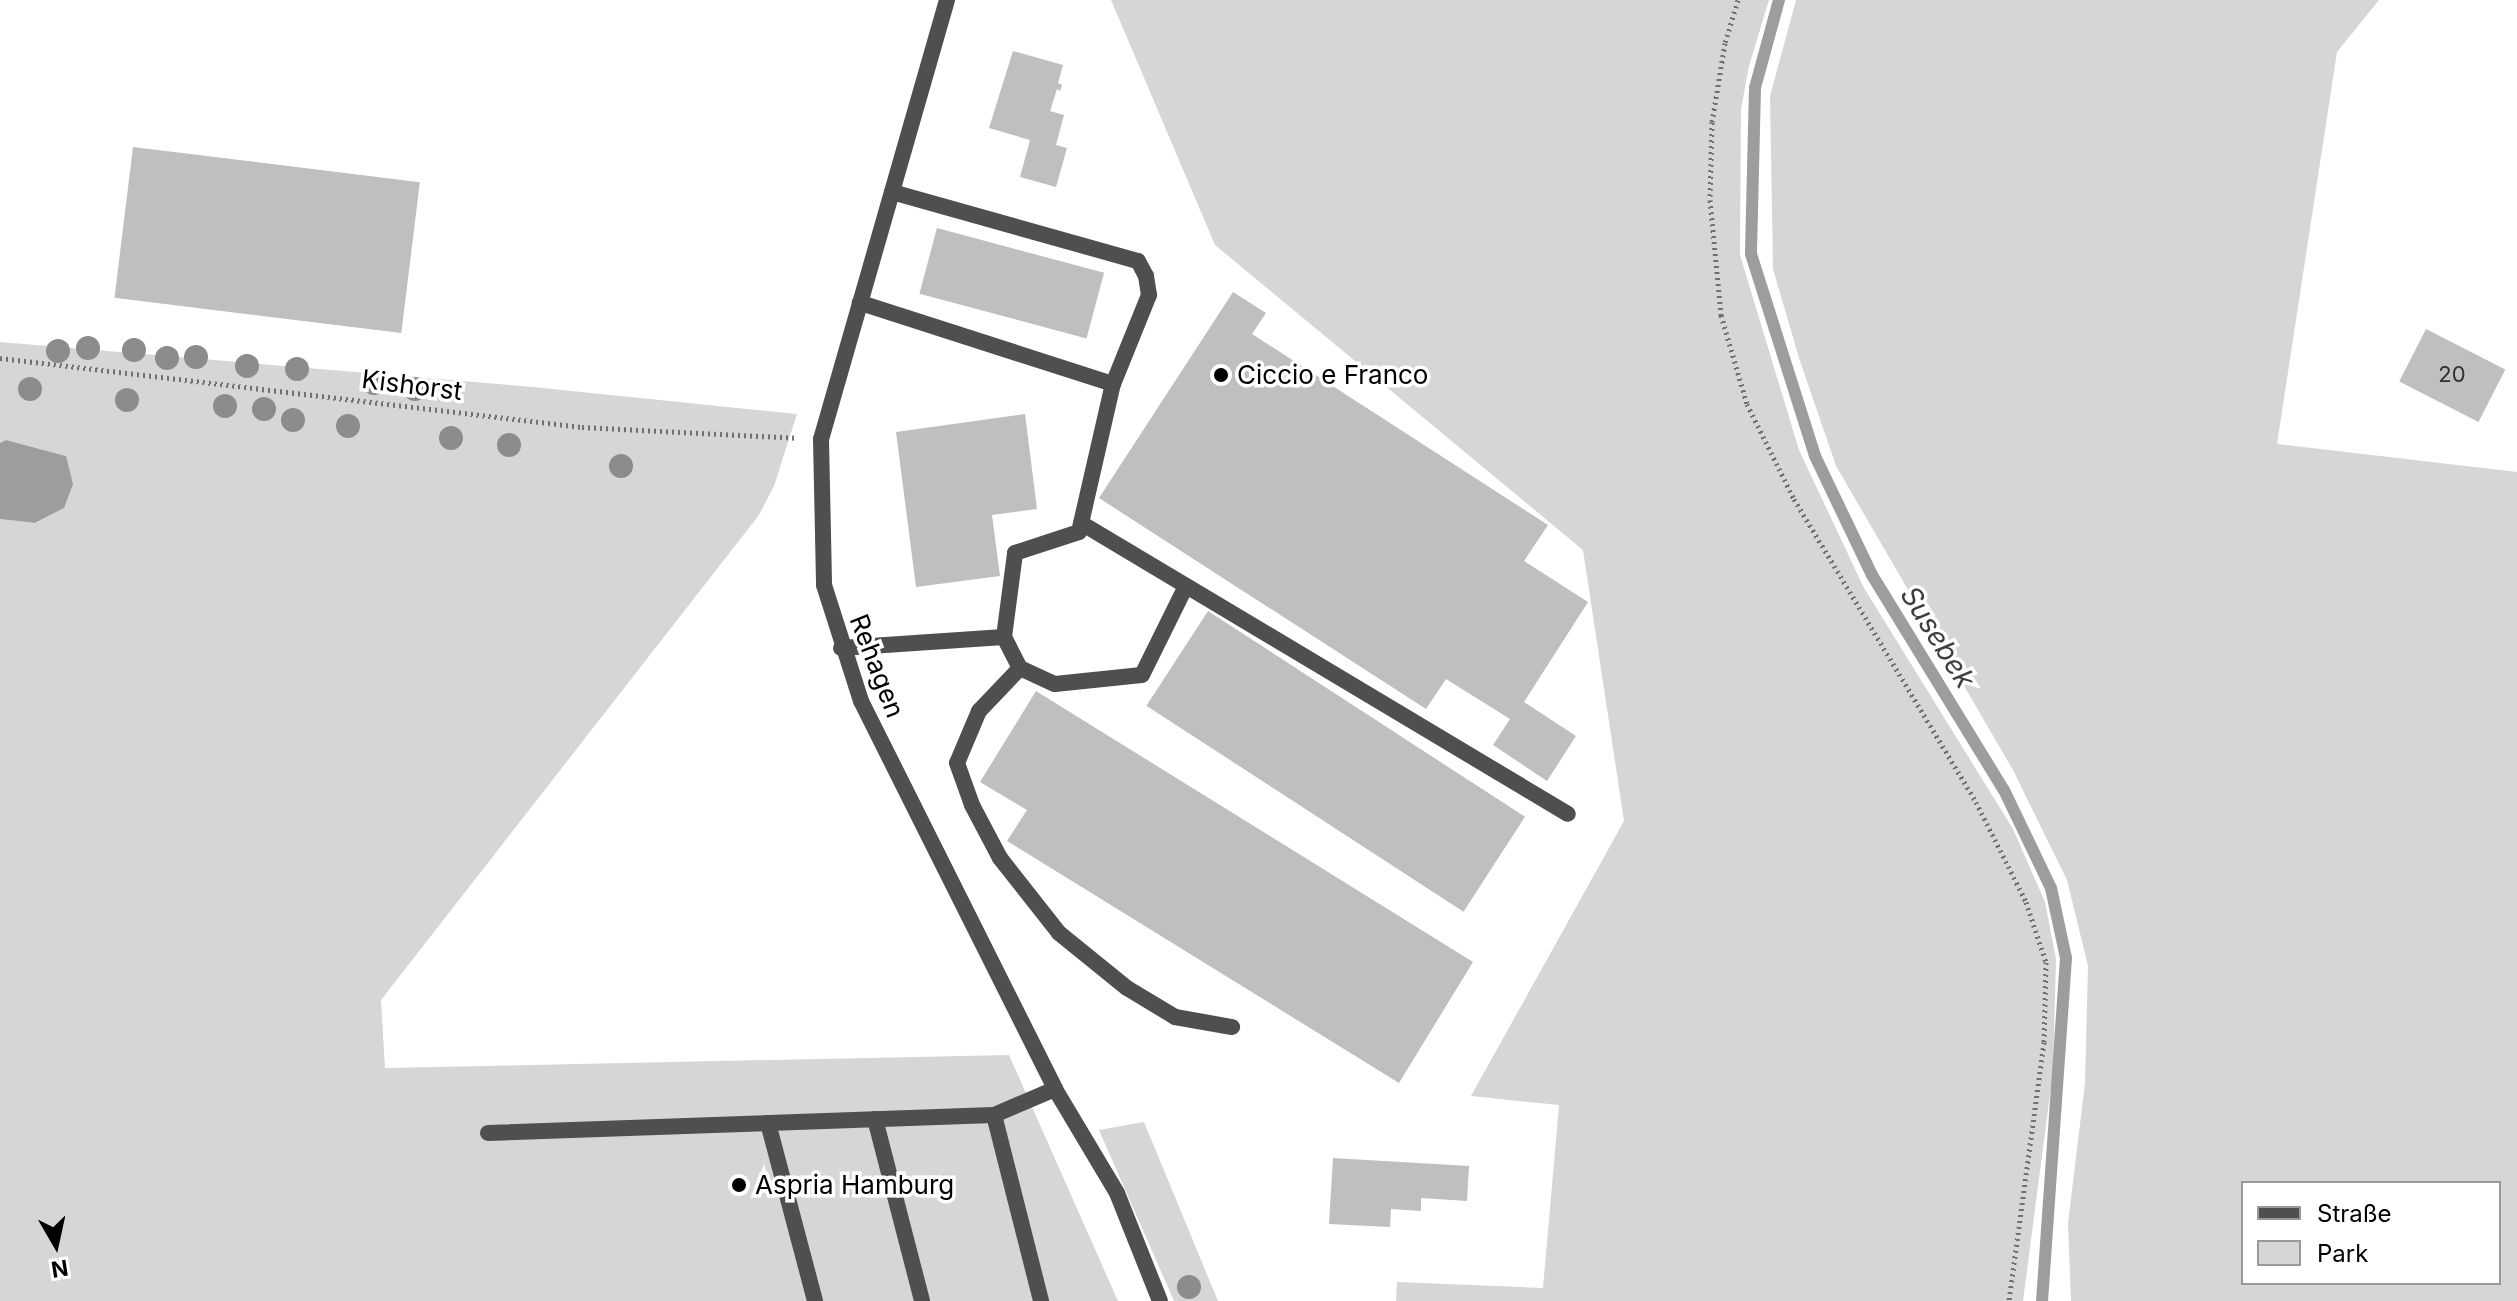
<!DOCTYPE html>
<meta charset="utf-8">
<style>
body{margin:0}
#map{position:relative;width:2517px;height:1301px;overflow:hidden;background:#fff;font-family:Inter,sans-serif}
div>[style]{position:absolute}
.green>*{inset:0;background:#d6d6d6}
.water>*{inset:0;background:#9d9d9d}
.stream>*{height:12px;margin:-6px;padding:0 6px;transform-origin:6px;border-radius:6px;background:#9d9d9d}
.building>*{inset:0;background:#bfbfbf;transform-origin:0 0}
.path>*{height:5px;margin-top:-2.5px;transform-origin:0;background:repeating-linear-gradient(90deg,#717171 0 2px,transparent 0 6px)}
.service>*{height:16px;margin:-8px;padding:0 8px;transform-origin:8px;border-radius:8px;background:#4f4f4f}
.minor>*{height:16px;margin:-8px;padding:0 8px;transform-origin:8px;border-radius:8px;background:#4f4f4f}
.trees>*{width:24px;height:24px;margin:-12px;border-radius:50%;background:#8c8c8c}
.dots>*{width:22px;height:22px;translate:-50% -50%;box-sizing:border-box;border:4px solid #fff;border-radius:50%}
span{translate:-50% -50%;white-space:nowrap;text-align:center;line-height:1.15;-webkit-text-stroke:7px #fff;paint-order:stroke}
.number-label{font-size:22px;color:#303030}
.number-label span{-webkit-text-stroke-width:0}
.poi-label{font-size:26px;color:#000}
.left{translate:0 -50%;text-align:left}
.street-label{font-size:26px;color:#000}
.water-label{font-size:28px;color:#3e3e3e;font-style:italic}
.legend{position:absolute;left:2241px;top:1181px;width:260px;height:104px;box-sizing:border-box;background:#fff;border:2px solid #999;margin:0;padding:10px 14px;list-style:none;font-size:24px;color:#000}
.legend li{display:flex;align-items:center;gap:16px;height:40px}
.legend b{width:40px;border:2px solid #999}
.north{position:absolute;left:16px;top:1205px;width:80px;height:80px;-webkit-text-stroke:6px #fff;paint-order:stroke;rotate:171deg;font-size:22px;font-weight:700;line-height:32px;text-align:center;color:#000}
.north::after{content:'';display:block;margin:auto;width:28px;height:36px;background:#000;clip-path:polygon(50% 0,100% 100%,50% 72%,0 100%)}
</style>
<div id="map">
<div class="green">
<div style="clip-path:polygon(1111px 0,1769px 0,1749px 66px,1741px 109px,1740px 255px,1799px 450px,1864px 588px,2013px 829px,2045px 902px,2056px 959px,2053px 1072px,2023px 1301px,1396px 1301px,1397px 1282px,1543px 1288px,1559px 1105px,1471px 1096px,1624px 821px,1583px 550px,1215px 245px)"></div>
<div style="clip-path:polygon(evenodd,1796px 0,2379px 0,2337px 52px,2277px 444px,2517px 472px,2517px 1301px,2071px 1301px,2068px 1223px,2085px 1083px,2088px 966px,2067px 880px,2013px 770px,1836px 466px,1799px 358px,1773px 269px,1770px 96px,1796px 0,2243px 1183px,2499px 1183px,2499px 1283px,2243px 1283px,2243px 1183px)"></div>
<div style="clip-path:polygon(0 342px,533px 387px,797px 414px,774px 486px,759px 515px,381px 1000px,385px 1068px,1009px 1055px,1118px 1301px,0 1301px,0 519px,36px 523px,64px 508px,66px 456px,6px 440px,0 443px)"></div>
<div style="clip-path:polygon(1144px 1122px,1218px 1301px,1174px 1301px,1099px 1130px)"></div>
</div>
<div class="water">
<div style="clip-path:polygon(6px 440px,66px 456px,73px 484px,64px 508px,35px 523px,0 519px,0 443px)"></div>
</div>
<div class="stream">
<div style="left:1779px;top:0;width:91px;rotate:105.3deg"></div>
<div style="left:1755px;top:88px;width:166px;rotate:91.4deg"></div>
<div style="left:1751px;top:254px;width:212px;rotate:72.4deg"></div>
<div style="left:1815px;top:456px;width:132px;rotate:64.4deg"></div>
<div style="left:1872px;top:575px;width:252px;rotate:58.5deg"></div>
<div style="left:2004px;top:790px;width:109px;rotate:64.4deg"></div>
<div style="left:2051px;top:888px;width:72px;rotate:77.9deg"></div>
<div style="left:2066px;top:958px;width:344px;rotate:94deg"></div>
</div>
<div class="building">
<div style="clip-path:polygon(1013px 51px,1063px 65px,1058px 83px,1062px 85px,1060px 91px,1057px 89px,1050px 111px,1064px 115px,1056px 145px,1067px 148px,1056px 187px,1020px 177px,1030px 140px,989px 128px)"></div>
<div style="left:133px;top:147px;width:289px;height:152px;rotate:7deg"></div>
<div style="left:937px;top:228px;width:173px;height:68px;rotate:15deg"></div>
<div style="clip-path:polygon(1233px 292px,1266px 313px,1252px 334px,1548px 525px,1524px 561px,1588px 602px,1524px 702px,1576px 736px,1547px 781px,1493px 745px,1510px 719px,1446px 679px,1426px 709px,1099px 498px)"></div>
<div style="left:2426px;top:329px;width:89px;height:59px;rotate:27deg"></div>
<div style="clip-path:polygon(1025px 414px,1037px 509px,992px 515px,1000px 576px,916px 587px,896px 432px)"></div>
<div style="left:1208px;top:611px;width:378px;height:113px;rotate:33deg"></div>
<div style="clip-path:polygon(1036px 691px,1473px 962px,1399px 1083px,1007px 841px,1027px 810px,980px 782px)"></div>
<div style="clip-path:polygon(1333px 1158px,1469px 1166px,1467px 1201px,1421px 1198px,1421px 1211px,1391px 1209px,1390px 1227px,1329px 1224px)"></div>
</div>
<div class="path">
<div style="left:1738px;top:0;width:45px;rotate:106.8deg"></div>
<div style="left:1725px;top:43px;width:80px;rotate:99.3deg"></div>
<div style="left:1712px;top:122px;width:78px;rotate:91.5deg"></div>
<div style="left:1710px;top:200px;width:116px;rotate:84.5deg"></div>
<div style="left:1721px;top:315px;width:93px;rotate:73.7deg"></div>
<div style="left:1747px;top:404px;width:106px;rotate:63.7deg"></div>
<div style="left:1794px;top:499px;width:353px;rotate:59deg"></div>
<div style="left:1976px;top:802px;width:112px;rotate:63.4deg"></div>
<div style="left:2026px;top:902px;width:63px;rotate:71.6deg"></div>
<div style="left:2046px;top:962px;width:80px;rotate:91.4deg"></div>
<div style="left:2044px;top:1042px;width:261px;rotate:97.7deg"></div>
<div style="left:0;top:358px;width:586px;rotate:6.76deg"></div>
<div style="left:582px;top:427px;width:214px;rotate:2.9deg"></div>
</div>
<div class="service">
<div style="left:892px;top:192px;width:255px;rotate:15.7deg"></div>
<div style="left:1138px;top:261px;width:17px;rotate:62deg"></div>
<div style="left:1146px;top:276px;width:19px;rotate:81deg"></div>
<div style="left:1149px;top:295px;width:96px;rotate:112deg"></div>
<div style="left:1081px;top:523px;width:567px;rotate:30.86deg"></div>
<div style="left:1004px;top:637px;width:35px;rotate:63deg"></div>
<div style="left:1020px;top:668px;width:38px;rotate:25deg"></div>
<div style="left:1055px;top:684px;width:87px;rotate:-5.9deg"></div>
<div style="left:1142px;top:675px;width:99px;rotate:-63.7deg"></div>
<div style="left:841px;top:648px;width:163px;rotate:-3.9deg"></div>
<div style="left:1004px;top:637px;width:85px;rotate:-82.5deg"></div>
<div style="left:1015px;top:553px;width:67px;rotate:-18.2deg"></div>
<div style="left:1079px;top:532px;width:152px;rotate:-77.1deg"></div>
<div style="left:1113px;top:384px;width:266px;rotate:-162.2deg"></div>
<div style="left:1020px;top:668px;width:59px;rotate:133.6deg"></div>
<div style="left:979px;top:711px;width:56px;rotate:112.9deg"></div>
<div style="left:957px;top:763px;width:45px;rotate:70.3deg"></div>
<div style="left:972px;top:805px;width:60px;rotate:62.2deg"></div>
<div style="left:1000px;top:858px;width:95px;rotate:51.8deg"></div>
<div style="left:1059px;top:933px;width:87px;rotate:39deg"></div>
<div style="left:1127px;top:988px;width:56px;rotate:31.1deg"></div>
<div style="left:1175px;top:1017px;width:58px;rotate:10deg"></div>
<div style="left:994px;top:1115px;width:192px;rotate:75.8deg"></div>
<div style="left:875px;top:1119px;width:188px;rotate:75.5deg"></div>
<div style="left:768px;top:1123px;width:184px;rotate:75.2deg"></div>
<div style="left:488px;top:1133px;width:506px;rotate:-2.04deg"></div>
<div style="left:994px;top:1115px;width:66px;rotate:-23.1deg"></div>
</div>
<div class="minor">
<div style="left:947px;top:0;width:457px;rotate:106deg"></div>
<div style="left:821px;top:439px;width:146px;rotate:88.8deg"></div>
<div style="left:824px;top:585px;width:122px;rotate:72.3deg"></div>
<div style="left:861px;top:701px;width:434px;rotate:63.4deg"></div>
<div style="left:1055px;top:1089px;width:121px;rotate:59.2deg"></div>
<div style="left:1117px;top:1193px;width:116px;rotate:68.3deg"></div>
</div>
<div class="trees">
<div style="left:88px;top:348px"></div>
<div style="left:134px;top:350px"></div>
<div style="left:58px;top:351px"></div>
<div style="left:196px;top:357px"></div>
<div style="left:167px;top:358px"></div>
<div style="left:247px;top:366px"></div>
<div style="left:297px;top:369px"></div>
<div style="left:374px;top:383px"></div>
<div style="left:30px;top:389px"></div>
<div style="left:415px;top:389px"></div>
<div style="left:127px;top:400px"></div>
<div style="left:225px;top:406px"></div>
<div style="left:264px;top:409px"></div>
<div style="left:293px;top:420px"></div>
<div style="left:348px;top:426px"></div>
<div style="left:451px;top:438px"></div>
<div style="left:509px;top:445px"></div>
<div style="left:621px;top:466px"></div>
<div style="left:1189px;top:1287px"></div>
</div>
<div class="dots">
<div style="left:1221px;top:375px;background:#000"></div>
<div style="left:739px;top:1185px;background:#000"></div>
</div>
<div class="number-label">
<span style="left:2452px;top:375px">20</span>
</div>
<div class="poi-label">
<span class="left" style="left:1237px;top:375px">Ciccio e Franco</span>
<span class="left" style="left:755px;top:1185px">Aspria Hamburg</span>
</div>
<div class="street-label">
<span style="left:412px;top:385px;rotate:7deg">Kishorst</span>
<span style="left:877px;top:666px;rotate:69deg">Rehagen</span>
</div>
<div class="water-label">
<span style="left:1938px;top:637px;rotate:58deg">Susebek</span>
</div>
<ul class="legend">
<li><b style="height:10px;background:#4f4f4f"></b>Straße</li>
<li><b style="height:22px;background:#d6d6d6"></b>Park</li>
</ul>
<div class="north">N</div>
</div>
